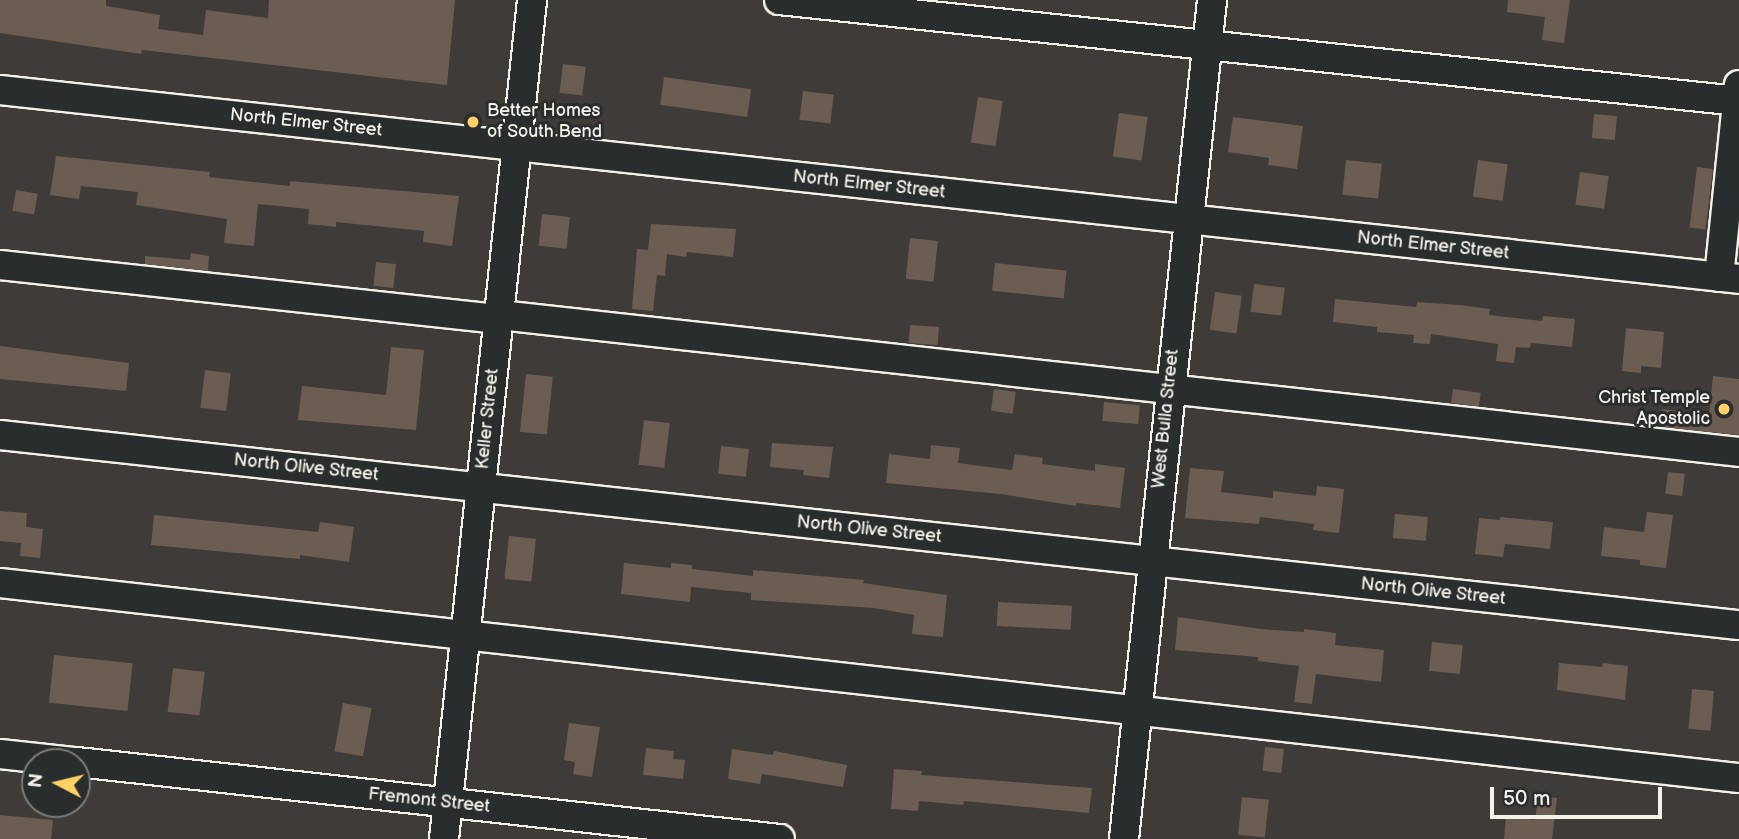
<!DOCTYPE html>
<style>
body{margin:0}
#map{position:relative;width:1739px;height:839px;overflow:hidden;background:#3e3b39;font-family:"Balsamiq Sans",sans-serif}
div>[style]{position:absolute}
.building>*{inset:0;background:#6b5d52;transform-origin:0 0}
.roads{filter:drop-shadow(2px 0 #f4f1e8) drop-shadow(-2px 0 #f4f1e8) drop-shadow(0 2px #f4f1e8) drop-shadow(0 -2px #f4f1e8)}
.minor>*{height:28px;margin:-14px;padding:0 14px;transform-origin:14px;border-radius:14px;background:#2a2d2e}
.dots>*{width:19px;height:19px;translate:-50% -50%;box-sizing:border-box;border:4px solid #2a2d2e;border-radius:50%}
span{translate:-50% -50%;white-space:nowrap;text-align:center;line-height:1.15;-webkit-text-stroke:6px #2a2d2e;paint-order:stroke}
.poi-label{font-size:18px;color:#f4f1e8}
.left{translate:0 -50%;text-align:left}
.right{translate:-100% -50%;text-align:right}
.street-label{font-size:18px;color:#f4f1e8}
.north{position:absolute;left:21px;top:748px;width:70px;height:70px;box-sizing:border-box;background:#2a2d2e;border:2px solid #7b7b78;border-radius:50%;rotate:277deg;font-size:19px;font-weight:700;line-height:28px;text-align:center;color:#f4f1e8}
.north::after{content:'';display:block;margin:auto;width:24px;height:32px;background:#ffd166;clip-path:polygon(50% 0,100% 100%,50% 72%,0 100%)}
.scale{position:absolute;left:1490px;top:787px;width:172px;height:32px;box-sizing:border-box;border:4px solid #f4f1e8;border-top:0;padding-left:9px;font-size:21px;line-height:24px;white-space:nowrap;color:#f4f1e8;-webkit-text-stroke:5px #2a2d2e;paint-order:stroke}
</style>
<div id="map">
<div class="building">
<div style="clip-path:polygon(0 0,106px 0,106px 6px,160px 15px,158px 29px,203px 35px,206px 10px,268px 18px,269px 0,455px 0,447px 85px,142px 50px,141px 54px,0 33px)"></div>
<div style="clip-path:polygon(1508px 0,1570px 0,1564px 43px,1542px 40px,1545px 17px,1507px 12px)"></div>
<div style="left:563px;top:64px;width:23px;height:29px;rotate:7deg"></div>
<div style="left:664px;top:77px;width:88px;height:28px;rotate:8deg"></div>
<div style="left:803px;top:91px;width:31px;height:29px;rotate:7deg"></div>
<div style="left:978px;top:97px;width:25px;height:46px;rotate:9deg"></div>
<div style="left:1119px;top:113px;width:29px;height:44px;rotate:8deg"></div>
<div style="left:1594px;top:114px;width:23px;height:24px;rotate:5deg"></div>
<div style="clip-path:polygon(1233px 117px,1303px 126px,1297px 169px,1268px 165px,1269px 158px,1228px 152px)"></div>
<div style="clip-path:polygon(56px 156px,210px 172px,209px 177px,290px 186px,290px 181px,459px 196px,452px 246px,423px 242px,424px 231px,336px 222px,336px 227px,308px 224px,309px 209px,258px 204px,254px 246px,224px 243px,227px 219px,136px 205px,138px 192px,81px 186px,79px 199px,50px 195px)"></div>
<div style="left:1346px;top:160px;width:36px;height:35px;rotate:6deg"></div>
<div style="left:1478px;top:160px;width:30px;height:37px;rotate:8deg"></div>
<div style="left:1697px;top:167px;width:16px;height:61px;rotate:7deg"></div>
<div style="left:1580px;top:172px;width:29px;height:33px;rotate:8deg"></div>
<div style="left:16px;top:190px;width:22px;height:21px;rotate:10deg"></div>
<div style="left:542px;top:214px;width:28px;height:32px;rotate:6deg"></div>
<div style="clip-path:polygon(651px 224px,736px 229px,733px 257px,687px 252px,686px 257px,667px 254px,665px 276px,657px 275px,653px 311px,632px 309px,637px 249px,648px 250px)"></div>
<div style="left:910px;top:238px;width:28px;height:41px;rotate:6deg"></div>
<div style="clip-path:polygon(191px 253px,209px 256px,208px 271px,145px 264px,145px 256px,190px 260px)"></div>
<div style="left:376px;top:262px;width:20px;height:24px;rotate:6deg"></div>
<div style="left:995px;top:263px;width:72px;height:28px;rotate:6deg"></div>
<div style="left:1254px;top:284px;width:31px;height:28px;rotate:7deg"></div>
<div style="left:1215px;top:292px;width:27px;height:38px;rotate:8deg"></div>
<div style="clip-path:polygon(1335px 299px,1416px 307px,1417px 302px,1460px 305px,1490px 309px,1489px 315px,1542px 321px,1543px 316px,1575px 319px,1572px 347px,1531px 343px,1530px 348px,1516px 347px,1514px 363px,1496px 361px,1498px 344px,1431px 334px,1430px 344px,1413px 343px,1414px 335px,1377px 332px,1377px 327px,1333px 322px)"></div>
<div style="left:910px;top:325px;width:29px;height:18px;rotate:4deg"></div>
<div style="clip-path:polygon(1626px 328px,1664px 332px,1661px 368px,1641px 366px,1641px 373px,1622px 371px)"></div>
<div style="clip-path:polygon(0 346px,129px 363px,126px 391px,0 379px)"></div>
<div style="clip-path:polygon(391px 347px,424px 350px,416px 430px,298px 420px,302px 386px,386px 395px)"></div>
<div style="left:205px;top:370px;width:26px;height:38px;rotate:7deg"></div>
<div style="left:526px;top:374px;width:27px;height:58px;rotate:6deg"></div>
<div style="clip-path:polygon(1713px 376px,1739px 379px,1739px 435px,1660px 427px,1662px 409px,1709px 414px)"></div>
<div style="left:994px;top:389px;width:22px;height:22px;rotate:8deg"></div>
<div style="left:1453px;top:389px;width:28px;height:14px;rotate:8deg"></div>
<div style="left:1104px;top:402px;width:36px;height:19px;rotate:5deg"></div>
<div style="left:644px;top:420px;width:26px;height:45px;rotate:7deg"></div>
<div style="clip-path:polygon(772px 443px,833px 447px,829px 478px,803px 475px,804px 470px,770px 467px)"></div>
<div style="clip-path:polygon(931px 445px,960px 448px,958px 463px,1012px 470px,1015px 454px,1043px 458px,1042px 464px,1095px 471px,1095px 464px,1125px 468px,1120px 508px,1076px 503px,1076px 506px,1001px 494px,886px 483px,889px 454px,930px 459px)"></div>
<div style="left:721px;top:446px;width:28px;height:28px;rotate:6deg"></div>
<div style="clip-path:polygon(1190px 468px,1224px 471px,1221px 492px,1273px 498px,1273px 491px,1316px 496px,1317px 486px,1344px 489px,1339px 533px,1313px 530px,1314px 524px,1260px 517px,1259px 524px,1185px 518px)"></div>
<div style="left:1668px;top:472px;width:17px;height:22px;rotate:7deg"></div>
<div style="clip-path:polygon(0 511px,27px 513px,26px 527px,43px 529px,40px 558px,20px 556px,21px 543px,0 541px)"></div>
<div style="clip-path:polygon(1647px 512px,1673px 515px,1666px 568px,1640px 565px,1640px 560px,1601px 556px,1604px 527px,1644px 532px)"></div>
<div style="left:1395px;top:514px;width:33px;height:24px;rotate:5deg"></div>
<div style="clip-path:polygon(154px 515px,318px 532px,320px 522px,354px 527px,349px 562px,300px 555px,300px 559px,151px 545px)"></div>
<div style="clip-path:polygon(1500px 517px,1553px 522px,1550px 549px,1505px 544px,1503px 557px,1475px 554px,1479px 518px,1500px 520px)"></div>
<div style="left:509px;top:536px;width:27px;height:43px;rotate:6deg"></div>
<div style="clip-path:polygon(624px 563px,671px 568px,671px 563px,692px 565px,692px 569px,753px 576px,753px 570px,864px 580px,863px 583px,947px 595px,943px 637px,912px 634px,914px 615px,874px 608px,751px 600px,751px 593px,691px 587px,690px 602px,621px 594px)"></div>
<div style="left:998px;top:602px;width:74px;height:24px;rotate:3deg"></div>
<div style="clip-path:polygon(1178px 617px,1261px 629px,1304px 632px,1304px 629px,1336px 633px,1335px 645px,1384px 650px,1381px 682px,1316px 674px,1312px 704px,1294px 702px,1299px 666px,1258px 661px,1258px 657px,1175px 650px)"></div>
<div style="left:1432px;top:642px;width:31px;height:29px;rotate:6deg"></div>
<div style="left:54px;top:655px;width:79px;height:48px;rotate:6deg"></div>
<div style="clip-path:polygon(1559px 663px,1602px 667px,1603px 663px,1628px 666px,1625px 700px,1557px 690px)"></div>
<div style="left:173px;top:668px;width:32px;height:44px;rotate:7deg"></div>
<div style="left:1692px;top:689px;width:22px;height:40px;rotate:5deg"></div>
<div style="left:343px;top:703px;width:29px;height:49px;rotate:10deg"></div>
<div style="clip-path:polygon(569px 723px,600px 727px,592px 777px,573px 774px,575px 762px,564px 760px)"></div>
<div style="left:1265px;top:747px;width:19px;height:24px;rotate:6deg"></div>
<div style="clip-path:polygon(646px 748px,674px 751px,673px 759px,685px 760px,683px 779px,643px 775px)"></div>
<div style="clip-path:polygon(732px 749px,773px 755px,774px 751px,847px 765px,843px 787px,762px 774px,760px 784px,728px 779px)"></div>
<div style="clip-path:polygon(894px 769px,922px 771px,921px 775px,1092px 788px,1089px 813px,964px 801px,963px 805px,919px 801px,918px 811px,891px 809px)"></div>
<div style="clip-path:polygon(1538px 796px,1557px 798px,1552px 839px,1504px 839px,1506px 817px,1535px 820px)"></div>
<div style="left:1242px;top:797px;width:27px;height:38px;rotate:6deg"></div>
<div style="clip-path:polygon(0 815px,53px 820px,51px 839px,0 839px)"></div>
</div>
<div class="roads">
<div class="minor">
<div style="left:779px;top:0;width:965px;rotate:6.01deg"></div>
<div style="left:0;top:90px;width:1749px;rotate:6.2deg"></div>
<div style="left:0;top:265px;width:497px;rotate:6.2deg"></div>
<div style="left:494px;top:319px;width:15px;rotate:-11deg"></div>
<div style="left:509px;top:316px;width:1237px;rotate:6.31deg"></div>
<div style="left:1719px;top:277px;width:193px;rotate:-84.1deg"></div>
<div style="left:0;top:435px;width:1749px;rotate:6.24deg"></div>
<div style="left:0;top:583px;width:1750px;rotate:6.4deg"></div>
<div style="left:0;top:754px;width:74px;rotate:6.2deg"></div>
<div style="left:77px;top:762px;width:707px;rotate:6.25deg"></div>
<div style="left:444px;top:839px;width:844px;rotate:-84.01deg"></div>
<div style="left:1124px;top:839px;width:844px;rotate:-84.01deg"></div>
</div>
</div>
<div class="dots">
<div style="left:473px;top:122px;background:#ffd166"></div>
<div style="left:1724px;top:409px;background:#ffd166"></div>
</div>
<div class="poi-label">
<span class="left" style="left:487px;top:122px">Better Homes<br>of South Bend</span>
<span class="right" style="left:1710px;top:409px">Christ Temple<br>Apostolic</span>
</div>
<div class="street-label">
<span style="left:306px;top:123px;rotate:6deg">North Elmer Street</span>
<span style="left:869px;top:185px;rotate:6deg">North Elmer Street</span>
<span style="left:1433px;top:246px;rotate:6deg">North Elmer Street</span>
<span style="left:488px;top:419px;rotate:-84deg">Keller Street</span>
<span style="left:1166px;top:419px;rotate:-84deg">West Bulla Street</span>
<span style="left:306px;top:468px;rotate:6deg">North Olive Street</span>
<span style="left:869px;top:530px;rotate:6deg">North Olive Street</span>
<span style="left:1433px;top:592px;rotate:6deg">North Olive Street</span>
<span style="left:429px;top:801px;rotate:6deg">Fremont Street</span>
</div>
<div class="north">N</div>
<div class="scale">50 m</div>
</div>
